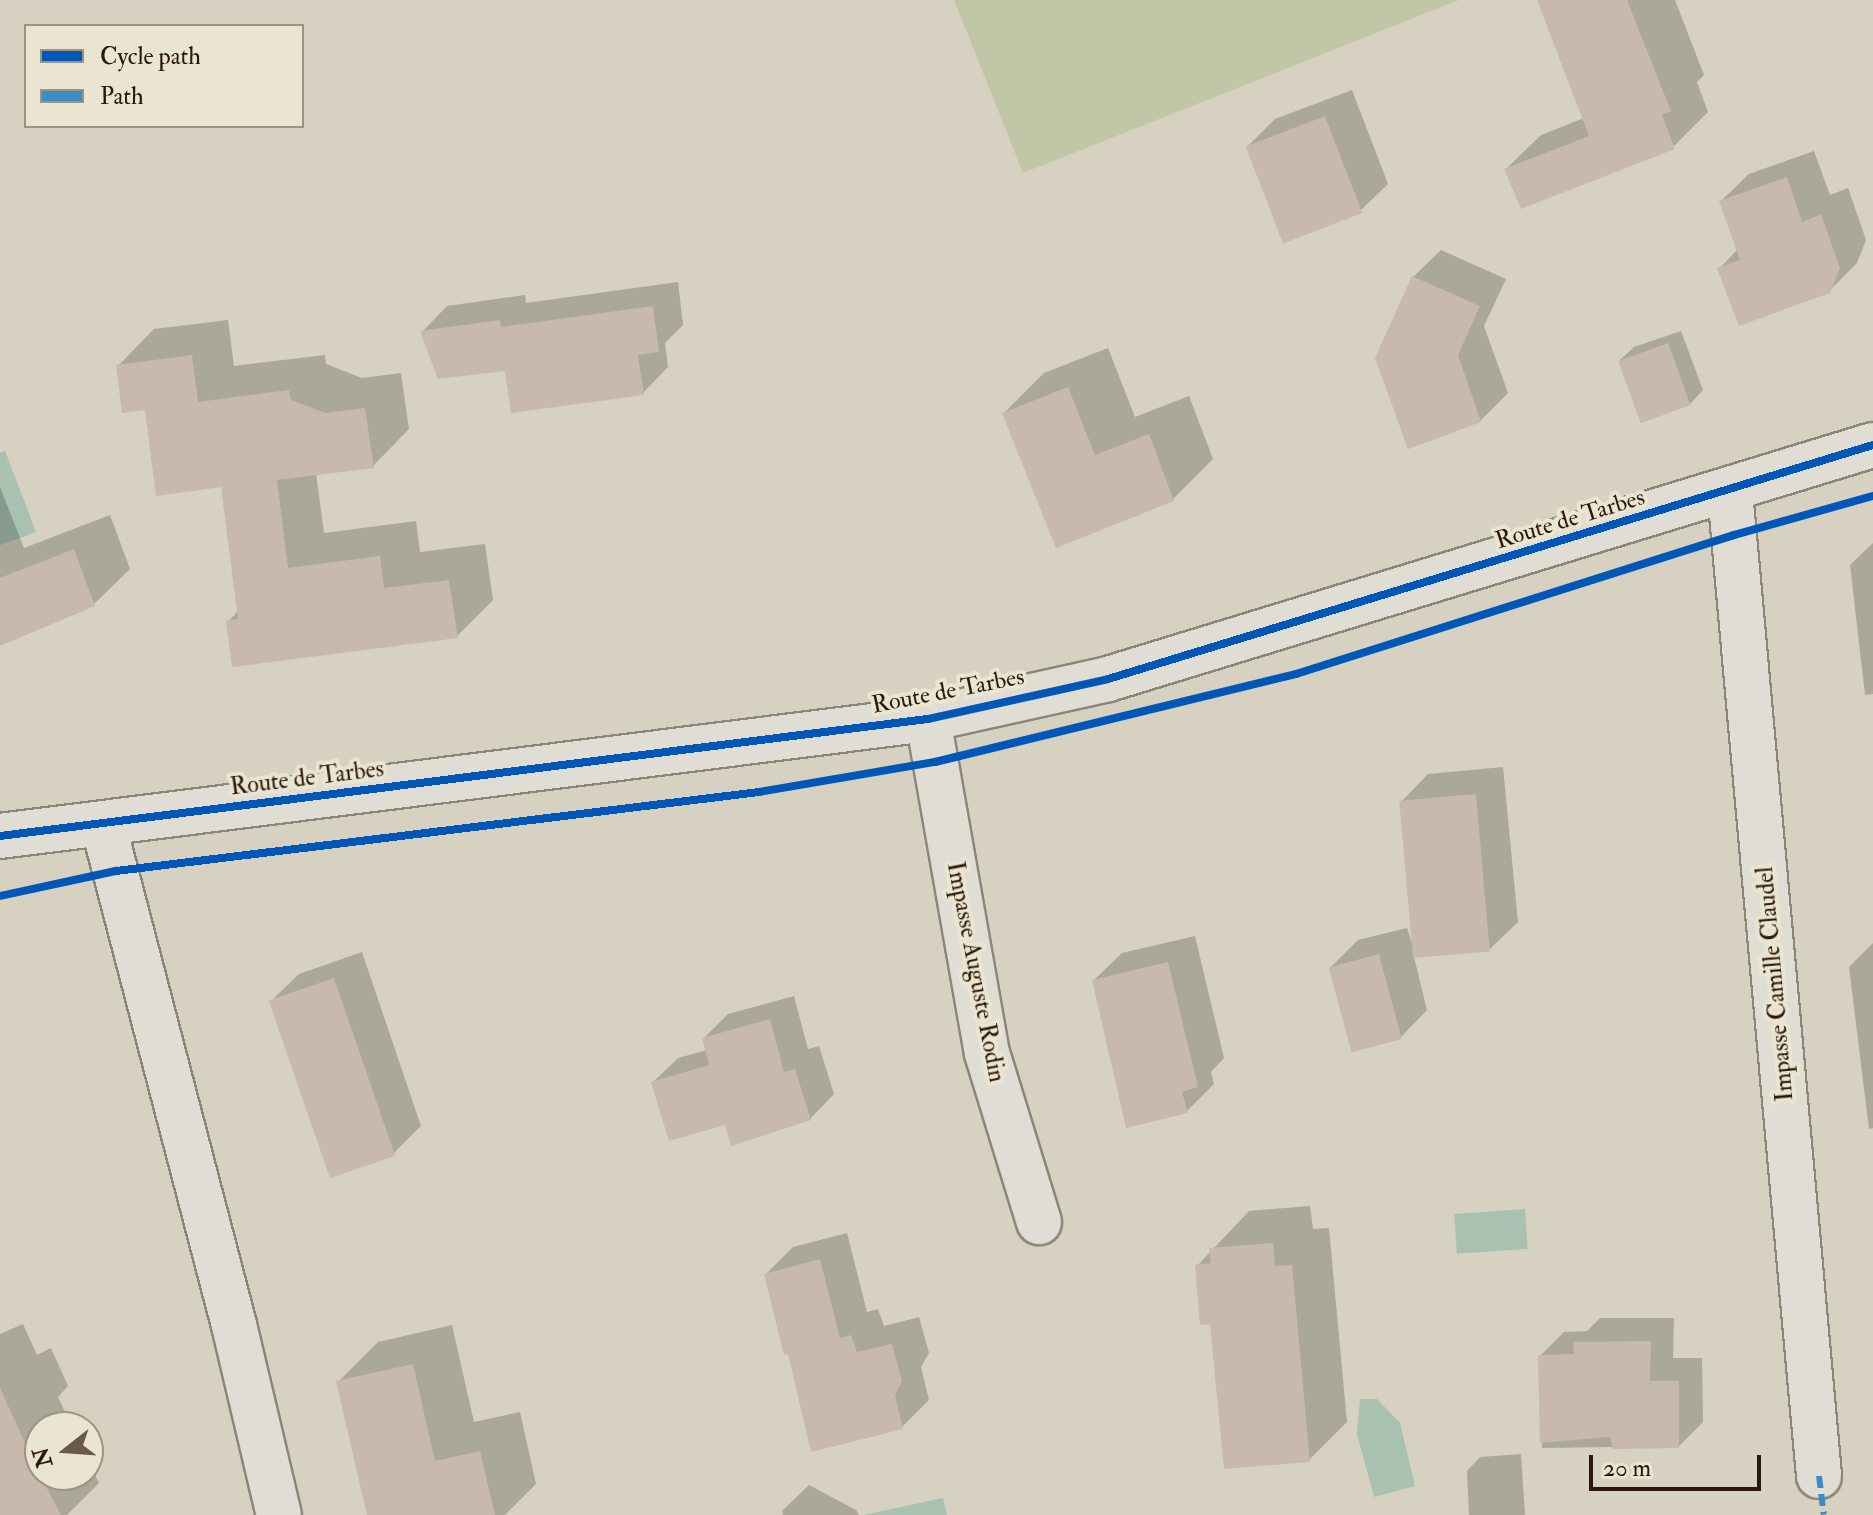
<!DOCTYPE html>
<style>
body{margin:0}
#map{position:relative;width:1873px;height:1515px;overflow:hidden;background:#d6d1c0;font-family:"IM FELL Double Pica",serif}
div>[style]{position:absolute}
.green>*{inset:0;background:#c1c7a6}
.water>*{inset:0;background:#a8c1b1;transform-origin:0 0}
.shadow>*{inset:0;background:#0003}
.building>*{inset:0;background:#c7b9ad;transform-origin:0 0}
.roads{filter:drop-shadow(2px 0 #8b867a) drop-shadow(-2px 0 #8b867a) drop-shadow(0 2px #8b867a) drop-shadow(0 -2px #8b867a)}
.street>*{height:44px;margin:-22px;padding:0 22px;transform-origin:22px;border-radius:22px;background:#e0ded4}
.secondary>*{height:44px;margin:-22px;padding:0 22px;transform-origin:22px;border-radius:22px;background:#e0ded4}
.quiet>*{height:6px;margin-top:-3px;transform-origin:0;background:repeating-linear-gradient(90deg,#3b8cc6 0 12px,transparent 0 18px)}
.cycleway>*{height:8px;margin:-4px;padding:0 4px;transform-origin:4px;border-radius:4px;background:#0057b8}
span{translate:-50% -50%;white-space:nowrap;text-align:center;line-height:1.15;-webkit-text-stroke:8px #eae5d0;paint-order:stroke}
.street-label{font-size:24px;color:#2c180b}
.legend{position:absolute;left:24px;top:24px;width:280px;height:104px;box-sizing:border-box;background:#eae5d0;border:2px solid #9e9381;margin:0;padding:10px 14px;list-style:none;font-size:24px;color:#2c180b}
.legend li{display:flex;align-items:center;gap:16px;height:40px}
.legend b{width:40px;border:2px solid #9e9381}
.north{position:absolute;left:24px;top:1411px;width:80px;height:80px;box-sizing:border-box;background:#eae5d0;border:2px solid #9e9381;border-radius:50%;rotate:253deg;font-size:22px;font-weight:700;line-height:32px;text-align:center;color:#2c180b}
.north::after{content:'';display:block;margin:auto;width:28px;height:36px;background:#68594a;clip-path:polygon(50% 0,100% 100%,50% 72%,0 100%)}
.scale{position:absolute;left:1589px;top:1455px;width:172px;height:36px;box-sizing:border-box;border:4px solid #2c180b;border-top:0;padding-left:10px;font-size:24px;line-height:28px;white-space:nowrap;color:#2c180b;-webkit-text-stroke:6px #eae5d0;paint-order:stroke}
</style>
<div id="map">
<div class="green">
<div style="clip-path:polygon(954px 0,1459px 0,1023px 173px)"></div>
</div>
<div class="water">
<div style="clip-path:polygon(5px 451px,36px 532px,0 545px,0 453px)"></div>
<div style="left:1525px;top:1209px;width:40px;height:71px;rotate:86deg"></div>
<div style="clip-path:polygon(1360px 1399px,1377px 1399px,1400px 1423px,1415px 1486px,1374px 1497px,1357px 1434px)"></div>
<div style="clip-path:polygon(943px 1498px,947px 1515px,864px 1515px)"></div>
</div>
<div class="shadow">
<div style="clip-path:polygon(1546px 0,1675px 0,1704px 75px,1697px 82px,1708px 112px,1673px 147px,1506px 169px,1541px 135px,1584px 118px)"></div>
<div style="clip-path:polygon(1352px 90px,1388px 184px,1360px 211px,1248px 146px,1275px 119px)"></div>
<div style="clip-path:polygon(1814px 151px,1830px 195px,1848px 188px,1866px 240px,1857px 263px,1829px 291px,1719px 269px,1738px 249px,1721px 201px,1749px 174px)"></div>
<div style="clip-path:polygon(1441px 250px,1506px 279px,1484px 326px,1508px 393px,1480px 421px,1413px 277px)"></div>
<div style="clip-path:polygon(678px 282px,683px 325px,665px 343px,668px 367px,643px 393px,506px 368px,422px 332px,447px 306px,525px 295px,526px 303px)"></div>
<div style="clip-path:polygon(228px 320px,234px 366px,325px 355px,326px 364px,362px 378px,401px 373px,409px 429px,373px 466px,316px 473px,324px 533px,416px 521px,420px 552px,485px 544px,493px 600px,457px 636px,228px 622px,238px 611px,223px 485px,147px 408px,118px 366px,154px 329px)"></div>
<div style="clip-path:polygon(1681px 331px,1703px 390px,1690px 404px,1620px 360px,1634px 347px)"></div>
<div style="clip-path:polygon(1108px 348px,1135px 417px,1189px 396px,1213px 459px,1173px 499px,1004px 413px,1044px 373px)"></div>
<div style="clip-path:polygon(0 487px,24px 548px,110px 515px,130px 569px,94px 604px,0 643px)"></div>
<div style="clip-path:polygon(1873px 543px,1873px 694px,1865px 695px,1850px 565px)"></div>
<div style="clip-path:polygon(1503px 767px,1518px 922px,1490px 949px,1414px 957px,1427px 1010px,1400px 1038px,1331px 967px,1358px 940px,1407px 928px,1415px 952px,1401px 802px,1428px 774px)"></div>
<div style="clip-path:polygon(1195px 936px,1224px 1058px,1211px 1072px,1214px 1084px,1187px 1111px,1094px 980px,1122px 953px)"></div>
<div style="clip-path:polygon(1873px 943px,1873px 1128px,1869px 1129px,1849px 967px)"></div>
<div style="clip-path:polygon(362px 952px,421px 1126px,393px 1154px,271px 1001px,299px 974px)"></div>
<div style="clip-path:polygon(794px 996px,808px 1049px,819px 1046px,834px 1094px,810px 1119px,726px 1123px,653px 1082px,678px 1058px,707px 1050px,704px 1038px,728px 1014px)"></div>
<div style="clip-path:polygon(1310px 1206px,1313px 1229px,1329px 1228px,1347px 1422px,1309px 1460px,1212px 1321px,1197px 1266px,1249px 1211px)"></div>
<div style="clip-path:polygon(847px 1233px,867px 1312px,878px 1309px,884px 1326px,919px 1317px,929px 1353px,921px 1367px,929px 1400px,902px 1427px,790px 1351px,766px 1274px,793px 1247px)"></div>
<div style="clip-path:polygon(1600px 1318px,1674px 1318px,1673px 1358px,1702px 1358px,1703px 1422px,1679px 1446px,1542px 1448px,1540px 1356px,1564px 1332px,1587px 1331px)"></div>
<div style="clip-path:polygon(23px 1324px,37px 1355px,51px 1348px,68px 1386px,58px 1397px,72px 1427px,40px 1427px,40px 1475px,88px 1475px,88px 1460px,99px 1483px,67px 1515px,0 1515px,0 1334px)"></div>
<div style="clip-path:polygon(452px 1325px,474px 1422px,520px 1412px,536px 1484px,505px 1515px,369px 1515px,339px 1381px,378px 1342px)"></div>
<div style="clip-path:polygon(1521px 1454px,1525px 1515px,1469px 1515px,1467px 1471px,1480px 1457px)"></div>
<div style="clip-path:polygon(809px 1485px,856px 1510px,859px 1515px,783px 1515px,782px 1511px)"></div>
</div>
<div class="building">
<div style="clip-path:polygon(1537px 0,1627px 0,1671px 111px,1662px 115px,1675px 149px,1521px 209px,1504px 169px,1589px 136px)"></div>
<div style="left:1325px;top:116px;width:104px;height:85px;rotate:69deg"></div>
<div style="clip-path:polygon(1787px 177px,1802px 222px,1821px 214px,1840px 268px,1830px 293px,1739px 326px,1717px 268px,1740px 260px,1719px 201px)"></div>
<div style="clip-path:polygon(1412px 276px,1480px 306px,1458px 355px,1481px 422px,1408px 449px,1375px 358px)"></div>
<div style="clip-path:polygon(653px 306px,659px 352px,638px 355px,644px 395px,511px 413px,505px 371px,438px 379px,420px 331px,500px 320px,501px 327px)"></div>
<div style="left:1668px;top:343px;width:66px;height:53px;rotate:70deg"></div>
<div style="clip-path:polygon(192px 355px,198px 402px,289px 390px,291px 400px,325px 413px,365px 408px,374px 468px,277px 480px,288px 568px,380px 556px,384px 588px,449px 580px,458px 638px,232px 667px,226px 621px,238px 619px,221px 487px,156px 496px,145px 410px,122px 413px,116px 365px)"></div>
<div style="clip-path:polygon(1068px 387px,1095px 455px,1149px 434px,1174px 501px,1056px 548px,1002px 413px)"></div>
<div style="clip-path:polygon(74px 549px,95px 606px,0 646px,0 578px)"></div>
<div style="left:1476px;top:794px;width:158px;height:77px;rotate:85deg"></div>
<div style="left:1379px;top:954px;width:88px;height:52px;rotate:75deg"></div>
<div style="clip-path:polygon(1168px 962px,1198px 1087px,1182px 1092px,1188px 1113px,1126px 1128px,1092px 980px)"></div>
<div style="left:334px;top:978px;width:188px;height:69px;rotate:71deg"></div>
<div style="clip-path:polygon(770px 1019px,784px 1072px,795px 1069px,811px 1120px,731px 1146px,725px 1125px,669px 1141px,651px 1082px,709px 1065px,702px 1038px)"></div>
<div style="clip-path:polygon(1273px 1243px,1275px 1266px,1292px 1265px,1310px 1462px,1224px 1469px,1210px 1324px,1200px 1325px,1195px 1265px,1211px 1263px,1209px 1248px)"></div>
<div style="clip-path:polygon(820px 1259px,840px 1338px,851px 1335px,857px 1352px,892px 1344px,902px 1381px,895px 1395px,903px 1429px,811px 1452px,788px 1354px,784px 1355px,764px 1274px)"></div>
<div style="clip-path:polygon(1651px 1341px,1650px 1381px,1679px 1381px,1679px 1448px,1613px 1449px,1610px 1437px,1540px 1443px,1538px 1355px,1574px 1354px,1573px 1342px)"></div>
<div style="clip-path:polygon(413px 1364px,435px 1461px,480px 1451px,495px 1515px,367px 1515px,336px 1381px)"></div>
<div style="clip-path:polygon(0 1388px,40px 1475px,61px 1515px,0 1515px)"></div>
</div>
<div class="roads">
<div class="street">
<div style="left:1730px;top:492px;width:988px;rotate:84.83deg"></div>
<div style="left:928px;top:719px;width:339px;rotate:80deg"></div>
<div style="left:987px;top:1053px;width:177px;rotate:72.9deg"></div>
<div style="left:103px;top:824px;width:518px;rotate:75.35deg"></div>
<div style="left:234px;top:1325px;width:195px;rotate:76.7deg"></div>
</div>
<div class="secondary">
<div style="left:0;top:836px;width:935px;rotate:-7.19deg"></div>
<div style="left:928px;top:719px;width:184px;rotate:-12.5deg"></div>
<div style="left:1108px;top:679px;width:800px;rotate:-17.01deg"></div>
</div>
</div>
<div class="quiet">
<div style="left:1819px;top:1476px;width:39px;rotate:83deg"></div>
</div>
<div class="cycleway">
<div style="left:0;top:836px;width:935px;rotate:-7.19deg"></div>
<div style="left:928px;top:719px;width:184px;rotate:-12.5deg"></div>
<div style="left:1108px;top:679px;width:800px;rotate:-17.01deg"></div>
<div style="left:0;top:896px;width:119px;rotate:-12.2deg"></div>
<div style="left:116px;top:871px;width:648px;rotate:-7deg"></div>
<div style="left:759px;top:792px;width:179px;rotate:-9.7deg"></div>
<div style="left:935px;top:762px;width:372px;rotate:-13.7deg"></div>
<div style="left:1296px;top:674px;width:460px;rotate:-17.6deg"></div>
<div style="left:1734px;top:535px;width:144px;rotate:-15.7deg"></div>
</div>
<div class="street-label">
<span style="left:1570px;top:519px;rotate:-17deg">Route de Tarbes</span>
<span style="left:948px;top:691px;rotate:-11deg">Route de Tarbes</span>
<span style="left:307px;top:778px;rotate:-7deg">Route de Tarbes</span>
<span style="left:976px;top:972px;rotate:79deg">Impasse Auguste Rodin</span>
<span style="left:1775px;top:984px;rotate:-95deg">Impasse Camille Claudel</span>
</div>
<ul class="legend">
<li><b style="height:10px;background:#0057b8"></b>Cycle path</li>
<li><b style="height:10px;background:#3b8cc6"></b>Path</li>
</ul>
<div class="north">N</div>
<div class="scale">20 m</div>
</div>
